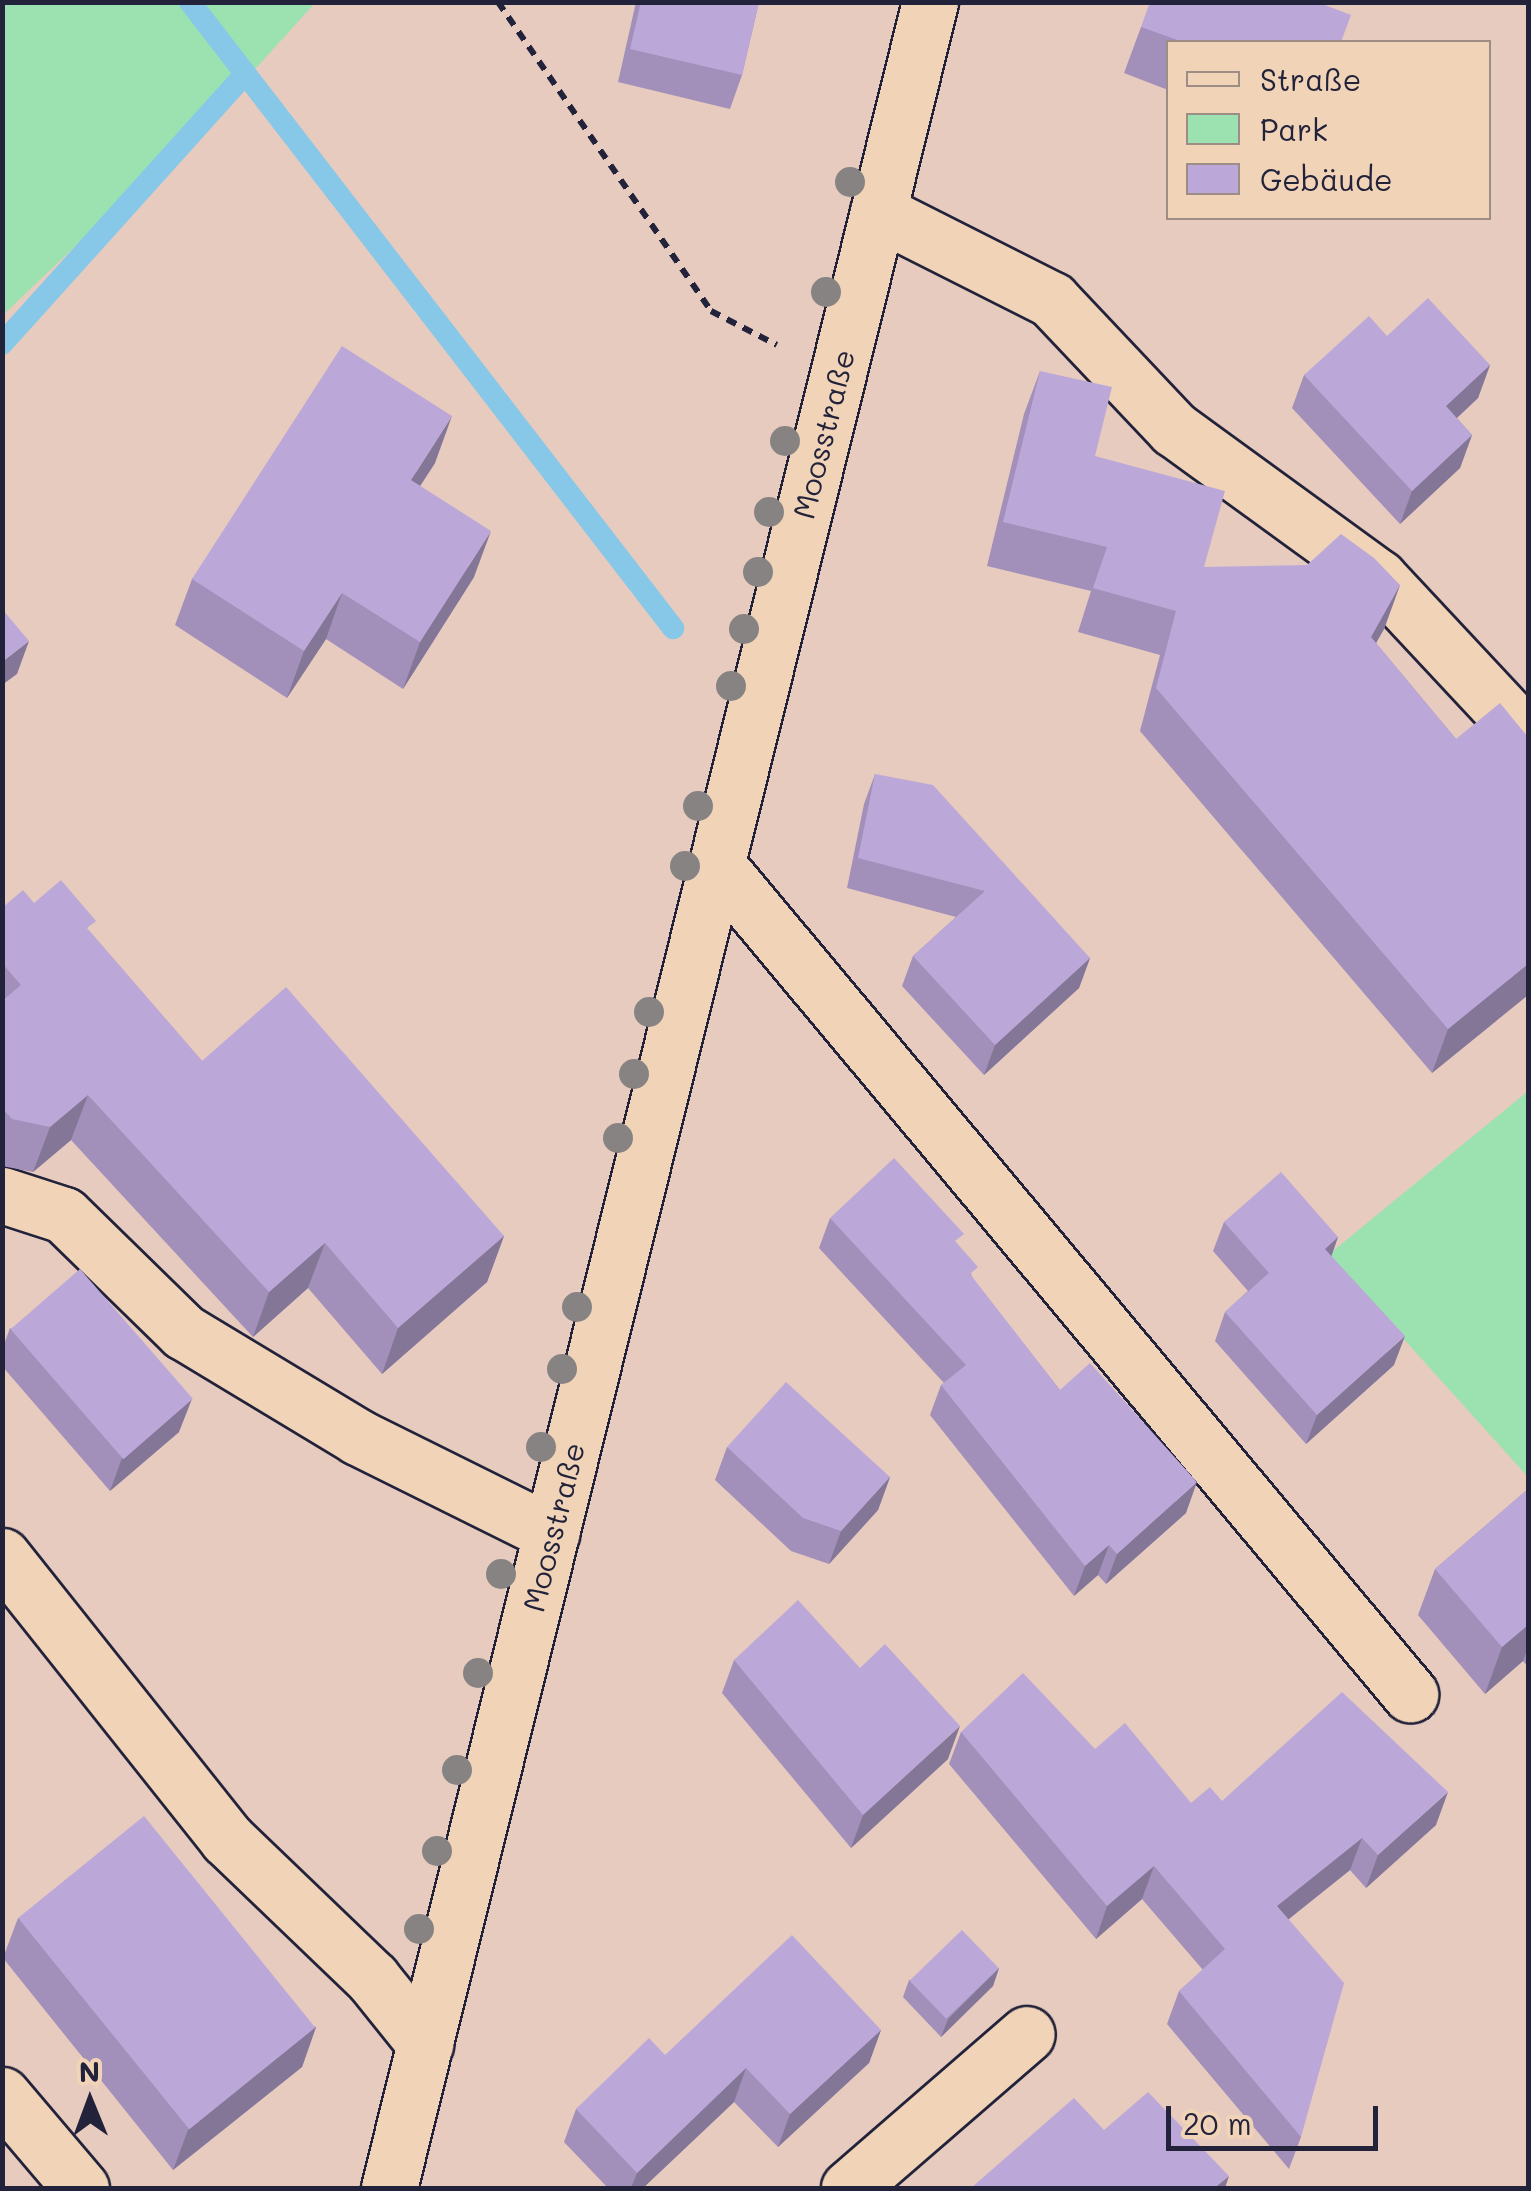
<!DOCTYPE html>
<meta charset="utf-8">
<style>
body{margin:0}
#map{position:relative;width:1531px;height:2191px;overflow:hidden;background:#e6cbbe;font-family:Mali,sans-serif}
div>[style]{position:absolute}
.green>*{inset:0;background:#9be2b0}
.stream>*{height:22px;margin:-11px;padding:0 11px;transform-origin:11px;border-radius:11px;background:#87c8e8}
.path>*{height:6px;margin-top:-3px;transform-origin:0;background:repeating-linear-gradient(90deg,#22223b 0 10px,transparent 0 18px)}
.roads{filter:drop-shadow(2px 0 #22223b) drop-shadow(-2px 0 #22223b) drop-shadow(0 2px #22223b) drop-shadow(0 -2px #22223b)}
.minor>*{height:55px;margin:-27.5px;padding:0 27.5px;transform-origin:27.5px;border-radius:27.5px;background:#f1d4b7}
.trees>*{width:30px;height:30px;margin:-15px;border-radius:50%;background:#878383}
.wall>*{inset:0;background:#a290ba}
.shaded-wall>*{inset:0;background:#847697}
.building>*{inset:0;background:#bca8d8;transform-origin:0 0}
span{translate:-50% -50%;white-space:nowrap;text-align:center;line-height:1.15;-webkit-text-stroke:10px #f1d4b7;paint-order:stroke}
.street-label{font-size:30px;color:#22223b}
.frame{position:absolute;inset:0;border:5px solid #22223b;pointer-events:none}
.legend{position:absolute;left:1166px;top:40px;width:325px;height:180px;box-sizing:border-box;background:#f1d4b7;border:2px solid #9e8d85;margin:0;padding:12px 18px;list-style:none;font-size:30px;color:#22223b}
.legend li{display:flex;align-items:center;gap:20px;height:50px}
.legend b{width:50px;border:2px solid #9e8d85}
.north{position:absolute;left:40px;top:2051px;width:100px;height:100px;-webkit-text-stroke:8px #f1d4b7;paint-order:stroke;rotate:359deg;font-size:28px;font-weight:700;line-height:40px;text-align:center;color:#22223b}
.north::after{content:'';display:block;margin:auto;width:35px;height:45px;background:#22223b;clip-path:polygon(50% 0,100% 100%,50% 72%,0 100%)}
.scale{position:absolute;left:1166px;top:2106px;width:212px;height:45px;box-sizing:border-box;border:5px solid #22223b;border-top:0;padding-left:12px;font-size:30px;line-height:35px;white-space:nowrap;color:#22223b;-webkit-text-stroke:8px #f1d4b7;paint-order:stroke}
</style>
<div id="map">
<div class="green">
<div style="clip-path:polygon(3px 2px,315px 2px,315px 3px,218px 110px,3px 315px)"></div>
<div style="clip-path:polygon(1528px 1091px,1528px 1477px,1328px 1255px)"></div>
</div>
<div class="stream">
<div style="left:190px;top:2px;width:791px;rotate:52.35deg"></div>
<div style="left:2px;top:344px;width:363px;rotate:-48deg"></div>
</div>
<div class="path">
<div style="left:498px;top:2px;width:375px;rotate:55.4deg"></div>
<div style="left:711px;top:311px;width:74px;rotate:27.3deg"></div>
</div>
<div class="roads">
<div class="minor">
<div style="left:878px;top:212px;width:195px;rotate:26.8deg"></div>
<div style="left:1052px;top:300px;width:178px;rotate:46.6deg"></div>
<div style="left:1174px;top:429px;width:253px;rotate:36deg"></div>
<div style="left:1379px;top:578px;width:219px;rotate:47deg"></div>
<div style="left:717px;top:865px;width:1081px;rotate:50.11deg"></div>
<div style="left:2px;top:1195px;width:65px;rotate:17.9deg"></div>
<div style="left:64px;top:1215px;width:168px;rotate:44.3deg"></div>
<div style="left:184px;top:1332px;width:203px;rotate:31.1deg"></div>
<div style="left:358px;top:1437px;width:216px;rotate:26.4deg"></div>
<div style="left:2px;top:1556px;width:362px;rotate:51.5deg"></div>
<div style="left:227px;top:1839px;width:201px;rotate:43.8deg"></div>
<div style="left:372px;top:1978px;width:85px;rotate:51.2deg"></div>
<div style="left:2px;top:2095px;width:122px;rotate:49.7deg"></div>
<div style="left:389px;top:2188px;width:2252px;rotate:-76.1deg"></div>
<div style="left:849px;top:2188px;width:235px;rotate:-40.9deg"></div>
</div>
</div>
<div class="trees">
<div style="left:850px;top:182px"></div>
<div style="left:826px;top:292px"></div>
<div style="left:785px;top:441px"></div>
<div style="left:769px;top:512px"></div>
<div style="left:758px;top:572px"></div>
<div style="left:744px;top:629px"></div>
<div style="left:731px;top:686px"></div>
<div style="left:698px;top:806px"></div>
<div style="left:685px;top:866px"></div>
<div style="left:649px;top:1012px"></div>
<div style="left:634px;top:1074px"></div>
<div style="left:618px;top:1138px"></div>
<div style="left:577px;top:1307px"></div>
<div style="left:562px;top:1369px"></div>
<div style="left:541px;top:1447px"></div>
<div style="left:501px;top:1574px"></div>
<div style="left:478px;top:1673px"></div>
<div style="left:457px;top:1770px"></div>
<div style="left:437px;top:1851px"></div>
<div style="left:419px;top:1929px"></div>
</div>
<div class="wall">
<div style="clip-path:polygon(636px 2px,759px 2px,742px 75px,730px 109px,618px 82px)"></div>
<div style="clip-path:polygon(1141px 27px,1341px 42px,1168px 42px,1168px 90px,1124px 73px)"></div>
<div style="clip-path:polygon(1387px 336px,1490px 365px,1478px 398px,1457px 418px,1472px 435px,1460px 468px,1400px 524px,1292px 408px,1304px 375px)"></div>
<div style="clip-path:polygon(1040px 371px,1095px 456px,1204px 567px,1400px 585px,1384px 629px,1376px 643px,1456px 739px,1528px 737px,1528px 995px,1432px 1073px,1140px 731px,1160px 655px,1078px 632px,1091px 591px,987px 566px,1024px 414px)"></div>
<div style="clip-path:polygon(435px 463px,420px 486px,474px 577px,403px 689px,326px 639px,287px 698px,175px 625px,192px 579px)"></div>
<div style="clip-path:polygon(875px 774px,1090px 958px,1079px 988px,984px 1075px,902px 986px,913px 956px,956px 917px,847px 888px,864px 804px)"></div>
<div style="clip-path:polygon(34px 903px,91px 933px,202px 1061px,504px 1236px,487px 1282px,382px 1374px,308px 1288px,253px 1337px,71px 1140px,33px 1172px,2px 1166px,2px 908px)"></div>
<div style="clip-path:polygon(830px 1218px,959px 1246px,973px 1279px,1060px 1390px,1186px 1513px,1106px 1584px,1098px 1575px,1074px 1596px,930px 1415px,941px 1385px,944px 1383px,819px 1248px)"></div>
<div style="clip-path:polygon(1224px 1222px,1338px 1237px,1331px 1256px,1394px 1365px,1306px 1444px,1215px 1341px,1225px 1312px,1248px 1291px,1213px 1251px)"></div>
<div style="clip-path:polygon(10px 1328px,179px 1432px,110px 1491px,2px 1366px,2px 1350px)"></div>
<div style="clip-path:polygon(727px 1447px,890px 1477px,878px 1510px,829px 1564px,791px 1551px,715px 1480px)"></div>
<div style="clip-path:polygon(1528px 1489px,1528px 1667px,1523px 1661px,1485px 1694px,1418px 1615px,1435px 1569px)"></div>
<div style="clip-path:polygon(734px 1660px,860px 1668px,948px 1759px,851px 1848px,722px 1693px)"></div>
<div style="clip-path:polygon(961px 1732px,1095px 1749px,1191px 1803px,1222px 1801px,1436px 1825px,1366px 1888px,1350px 1870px,1289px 1919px,1301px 2137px,1289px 2169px,1167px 2024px,1179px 1991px,1203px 1970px,1142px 1899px,1096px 1939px,949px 1764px)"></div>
<div style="clip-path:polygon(18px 1918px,316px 2027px,302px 2067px,173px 2170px,3px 1958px)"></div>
<div style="clip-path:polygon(999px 1968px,993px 1986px,941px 2037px,903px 1997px,909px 1980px)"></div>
<div style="clip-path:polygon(881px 2030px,869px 2063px,778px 2147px,734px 2102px,643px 2188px,608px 2188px,564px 2142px,576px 2109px,665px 2055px)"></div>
</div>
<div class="shaded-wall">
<div style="clip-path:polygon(1490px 365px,1478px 398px,1434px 439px,1446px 406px)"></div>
<div style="clip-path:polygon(452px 416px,435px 463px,394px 526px,411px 480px)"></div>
<div style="clip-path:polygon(1472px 435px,1460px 468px,1400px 524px,1412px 491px)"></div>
<div style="clip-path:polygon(491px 531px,474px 577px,403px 689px,420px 642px)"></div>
<div style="clip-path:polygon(1400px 585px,1384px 629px,1355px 680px,1371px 637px)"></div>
<div style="clip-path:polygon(342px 593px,326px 639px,287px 698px,304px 651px)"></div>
<div style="clip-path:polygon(29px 641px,17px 674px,2px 685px,2px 662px)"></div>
<div style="clip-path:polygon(1090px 958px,1079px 988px,984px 1075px,995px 1045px)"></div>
<div style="clip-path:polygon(1528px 964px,1528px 995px,1432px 1073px,1448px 1029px)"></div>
<div style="clip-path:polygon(88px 1095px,71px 1140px,33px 1172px,50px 1127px)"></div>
<div style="clip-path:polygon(504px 1236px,487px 1282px,382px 1374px,398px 1328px)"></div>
<div style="clip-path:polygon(1338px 1237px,1328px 1266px,1325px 1249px)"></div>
<div style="clip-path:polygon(325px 1243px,308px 1288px,253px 1337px,269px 1292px)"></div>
<div style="clip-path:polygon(1405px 1336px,1394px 1365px,1306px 1444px,1317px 1415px)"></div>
<div style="clip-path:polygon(192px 1399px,179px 1432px,110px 1491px,122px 1458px)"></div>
<div style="clip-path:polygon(890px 1477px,878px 1510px,829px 1564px,841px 1531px)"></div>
<div style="clip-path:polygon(1197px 1482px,1186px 1513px,1106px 1584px,1117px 1554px)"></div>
<div style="clip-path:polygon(1109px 1545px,1098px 1575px,1074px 1596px,1085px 1566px)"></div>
<div style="clip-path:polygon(1528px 1625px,1528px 1647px,1523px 1661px,1485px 1694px,1502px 1647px)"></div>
<div style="clip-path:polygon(960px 1726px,948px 1759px,851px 1848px,863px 1815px)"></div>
<div style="clip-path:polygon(1448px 1792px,1436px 1825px,1366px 1888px,1378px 1855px)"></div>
<div style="clip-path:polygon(1362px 1838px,1350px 1870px,1265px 1938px,1277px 1906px)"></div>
<div style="clip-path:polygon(1154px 1866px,1142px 1899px,1096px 1939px,1107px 1906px)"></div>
<div style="clip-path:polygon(999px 1968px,993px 1986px,941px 2037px,948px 2019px)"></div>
<div style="clip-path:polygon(316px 2027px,302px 2067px,173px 2170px,188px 2130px)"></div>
<div style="clip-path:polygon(881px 2030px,869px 2063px,778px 2147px,790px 2114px)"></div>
<div style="clip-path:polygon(746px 2068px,734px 2102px,643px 2188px,631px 2188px,637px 2173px)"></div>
<div style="clip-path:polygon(1229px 2176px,1225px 2188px,1214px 2188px)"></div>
</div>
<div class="building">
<div style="clip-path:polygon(641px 2px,759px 2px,742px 75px,630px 49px)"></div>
<div style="clip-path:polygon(1150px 2px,1317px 2px,1351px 15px,1341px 42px,1183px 42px,1141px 27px)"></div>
<div style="clip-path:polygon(1428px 298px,1490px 365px,1446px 406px,1472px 435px,1412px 491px,1304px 375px,1369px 316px,1387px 336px)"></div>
<div style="clip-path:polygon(342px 346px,452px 416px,411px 480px,491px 531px,420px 642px,342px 593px,304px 651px,192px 579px)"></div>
<div style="clip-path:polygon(1040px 371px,1112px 387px,1095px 456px,1225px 491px,1204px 567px,1307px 565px,1341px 534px,1374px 558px,1400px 585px,1371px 637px,1456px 739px,1500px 703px,1528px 737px,1528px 964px,1448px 1029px,1156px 688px,1176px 611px,1093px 588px,1107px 547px,1003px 522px)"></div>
<div style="clip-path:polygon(2px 609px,29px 641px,2px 662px)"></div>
<div style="clip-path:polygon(875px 774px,933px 785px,1090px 958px,995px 1045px,913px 956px,985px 891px,858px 858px)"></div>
<div style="clip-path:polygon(61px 880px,96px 921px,87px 928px,202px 1061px,286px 987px,504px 1236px,398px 1328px,325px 1243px,269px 1292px,88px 1095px,50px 1127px,12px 1119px,2px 1108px,2px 1001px,21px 985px,2px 963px,2px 908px,23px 890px,34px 903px)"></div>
<div style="clip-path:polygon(894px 1158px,964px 1234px,955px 1241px,978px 1267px,970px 1274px,1060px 1390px,1090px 1363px,1197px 1482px,1117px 1554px,1109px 1545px,1085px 1566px,941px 1385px,966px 1365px,830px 1218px)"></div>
<div style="clip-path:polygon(1281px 1172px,1338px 1237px,1325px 1249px,1405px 1336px,1317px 1415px,1225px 1312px,1269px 1273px,1224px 1222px)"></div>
<div style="left:80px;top:1269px;width:172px;height:92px;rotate:49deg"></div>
<div style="clip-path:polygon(786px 1382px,890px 1477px,841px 1531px,803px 1518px,727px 1447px)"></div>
<div style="clip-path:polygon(1528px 1489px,1528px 1625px,1502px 1647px,1435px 1569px)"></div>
<div style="clip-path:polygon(798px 1600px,860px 1668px,885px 1644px,960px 1726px,863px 1815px,734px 1660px)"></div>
<div style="clip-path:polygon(1023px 1673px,1095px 1749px,1125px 1723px,1191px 1803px,1210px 1787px,1222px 1801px,1342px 1692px,1448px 1792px,1378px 1855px,1362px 1838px,1277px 1906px,1344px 1983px,1301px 2137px,1179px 1991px,1225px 1949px,1154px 1866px,1107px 1906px,961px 1732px)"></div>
<div style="left:144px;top:1816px;width:272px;height:162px;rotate:51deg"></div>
<div style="left:962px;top:1930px;width:53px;height:73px;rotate:46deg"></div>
<div style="clip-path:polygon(792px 1935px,881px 2030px,790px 2114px,746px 2068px,637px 2173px,576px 2109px,649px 2038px,665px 2055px)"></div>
<div style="clip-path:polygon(1148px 2092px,1229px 2176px,1214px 2188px,971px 2188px,1074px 2098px,1104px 2130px)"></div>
</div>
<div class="street-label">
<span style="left:823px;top:434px;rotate:-76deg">Moosstraße</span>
<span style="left:553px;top:1527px;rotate:-76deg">Moosstraße</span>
</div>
<div class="frame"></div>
<ul class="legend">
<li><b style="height:12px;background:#f1d4b7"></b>Straße</li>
<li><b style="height:28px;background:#9be2b0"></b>Park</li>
<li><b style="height:28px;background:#bca8d8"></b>Gebäude</li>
</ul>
<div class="north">N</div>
<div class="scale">20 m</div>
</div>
